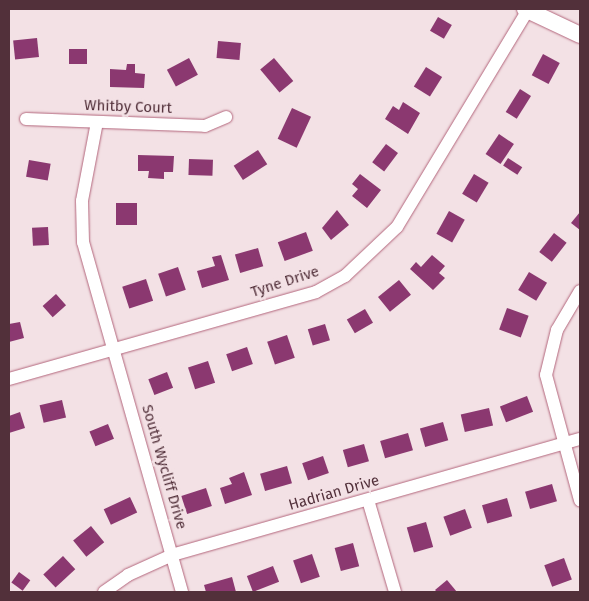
<!DOCTYPE html>
<html>
<head>
<meta charset="utf-8">
<style>
  body { margin:0 }
  #map { position:relative; width:589px; height:601px; overflow:hidden; background:#f3e1e5; font-family:"Fira Sans",sans-serif }
  div>[style] { position:absolute }
  .building>* { inset:0; background:#8b3870; transform-origin:0 0 }
  .roads { filter:drop-shadow(0 0 1px #b3667c) drop-shadow(0 0 1px #b3667c) }
  .minor>* { height:12px; margin:-6px; padding:0 6px; transform-origin:6px; border-radius:6px; background:#fff }
  .tertiary>* { height:16px; margin:-8px; padding:0 8px; transform-origin:8px; border-radius:8px; background:#fff }
  span { translate:-50% -50%; white-space:nowrap; text-align:center; line-height:1.15; -webkit-text-stroke:5px #f3e1e5; paint-order:stroke }
  .street-label { font-size:15px; color:#52303a }
  .frame { position:absolute; inset:0; border:10px solid #52303a; pointer-events:none }
</style>
</head>
<body>
<div id="map">
  <div class="building">
    <i style="left:438px;top:17px;width:16px;height:16px;rotate:30deg"></i>
    <i style="left:37px;top:38px;width:19px;height:24px;rotate:84deg"></i>
    <i style="left:218px;top:41px;width:23px;height:17px;rotate:5deg"></i>
    <i style="left:69px;top:49px;width:18px;height:15px"></i>
    <i style="left:543px;top:54px;width:19px;height:24px;rotate:28deg"></i>
    <i style="left:189px;top:58px;width:19px;height:25px;rotate:62deg"></i>
    <i style="left:274px;top:58px;width:30px;height:18px;rotate:50deg"></i>
    <i style="clip-path:polygon(127px 64px,135px 64px,135px 73px,145px 74px,144px 88px,110px 87px,110px 69px,126px 70px)"></i>
    <i style="left:426px;top:67px;width:19px;height:23px;rotate:32deg"></i>
    <i style="left:520px;top:89px;width:13px;height:27px;rotate:32deg"></i>
    <i style="clip-path:polygon(403px 102px,420px 113px,408px 134px,385px 119px,393px 106px,399px 110px)"></i>
    <i style="left:292px;top:108px;width:21px;height:34px;rotate:25deg"></i>
    <i style="left:499px;top:134px;width:18px;height:24px;rotate:34deg"></i>
    <i style="left:386px;top:144px;width:15px;height:23px;rotate:37deg"></i>
    <i style="left:258px;top:150px;width:17px;height:29px;rotate:57deg"></i>
    <i style="clip-path:polygon(138px 155px,174px 156px,173px 172px,164px 172px,164px 179px,148px 178px,149px 171px,138px 171px)"></i>
    <i style="left:508px;top:158px;width:17px;height:9px;rotate:33deg"></i>
    <i style="left:189px;top:159px;width:24px;height:16px;rotate:2deg"></i>
    <i style="left:29px;top:160px;width:22px;height:17px;rotate:10deg"></i>
    <i style="clip-path:polygon(360px 174px,381px 190px,367px 208px,352px 196px,358px 189px,352px 184px)"></i>
    <i style="left:474px;top:174px;width:17px;height:23px;rotate:31deg"></i>
    <i style="left:116px;top:203px;width:21px;height:22px"></i>
    <i style="clip-path:polygon(337px 210px,349px 225px,331px 240px,322px 228px)"></i>
    <i style="left:449px;top:211px;width:18px;height:26px;rotate:29deg"></i>
    <i style="clip-path:polygon(580px 212px,580px 230px,571px 223px)"></i>
    <i style="left:48px;top:227px;width:18px;height:16px;rotate:87deg"></i>
    <i style="left:306px;top:232px;width:20px;height:30px;rotate:70deg"></i>
    <i style="left:554px;top:233px;width:16px;height:24px;rotate:38deg"></i>
    <i style="left:258px;top:248px;width:19px;height:24px;rotate:74deg"></i>
    <i style="clip-path:polygon(221px 255px,229px 280px,202px 288px,197px 271px,215px 266px,212px 257px)"></i>
    <i style="clip-path:polygon(432px 255px,445px 266px,439px 273px,445px 278px,433px 290px,410px 269px,416px 262px,421px 267px)"></i>
    <i style="left:178px;top:267px;width:24px;height:21px;rotate:71deg"></i>
    <i style="left:529px;top:272px;width:21px;height:21px;rotate:31deg"></i>
    <i style="left:146px;top:279px;width:23px;height:25px;rotate:72deg"></i>
    <i style="left:399px;top:280px;width:19px;height:27px;rotate:51deg"></i>
    <i style="left:56px;top:294px;width:15px;height:18px;rotate:48deg"></i>
    <i style="left:507px;top:308px;width:23px;height:23px;rotate:20deg"></i>
    <i style="left:365px;top:309px;width:16px;height:21px;rotate:60deg"></i>
    <i style="clip-path:polygon(20px 322px,24px 338px,9px 342px,9px 324px)"></i>
    <i style="left:325px;top:324px;width:17px;height:18px;rotate:73deg"></i>
    <i style="left:287px;top:335px;width:24px;height:21px;rotate:71deg"></i>
    <i style="left:247px;top:347px;width:18px;height:22px;rotate:71deg"></i>
    <i style="left:208px;top:361px;width:23px;height:21px;rotate:72deg"></i>
    <i style="left:167px;top:372px;width:17px;height:20px;rotate:69deg"></i>
    <i style="left:527px;top:396px;width:17px;height:29px;rotate:69deg"></i>
    <i style="left:62px;top:400px;width:18px;height:23px;rotate:77deg"></i>
    <i style="left:489px;top:408px;width:18px;height:29px;rotate:77deg"></i>
    <i style="clip-path:polygon(20px 412px,25px 428px,9px 433px,9px 416px)"></i>
    <i style="left:443px;top:422px;width:19px;height:24px;rotate:74deg"></i>
    <i style="left:108px;top:424px;width:16px;height:20px;rotate:68deg"></i>
    <i style="left:408px;top:433px;width:18px;height:29px;rotate:74deg"></i>
    <i style="left:364px;top:444px;width:18px;height:22px;rotate:74deg"></i>
    <i style="left:323px;top:456px;width:18px;height:22px;rotate:71deg"></i>
    <i style="left:287px;top:466px;width:18px;height:28px;rotate:74deg"></i>
    <i style="clip-path:polygon(244px 472px,252px 495px,225px 504px,220px 488px,232px 484px,229px 478px)"></i>
    <i style="left:552px;top:484px;width:18px;height:28px;rotate:74deg"></i>
    <i style="left:206px;top:488px;width:19px;height:26px;rotate:72deg"></i>
    <i style="left:130px;top:497px;width:17px;height:29px;rotate:65deg"></i>
    <i style="left:507px;top:498px;width:19px;height:26px;rotate:74deg"></i>
    <i style="left:465px;top:509px;width:20px;height:23px;rotate:70deg"></i>
    <i style="left:426px;top:522px;width:26px;height:20px;rotate:74deg"></i>
    <i style="left:91px;top:526px;width:21px;height:23px;rotate:51deg"></i>
    <i style="left:353px;top:543px;width:24px;height:19px;rotate:75deg"></i>
    <i style="left:312px;top:554px;width:24px;height:20px;rotate:71deg"></i>
    <i style="left:63px;top:556px;width:18px;height:27px;rotate:47deg"></i>
    <i style="left:564px;top:558px;width:23px;height:21px;rotate:70deg"></i>
    <i style="left:273px;top:566px;width:17px;height:28px;rotate:69deg"></i>
    <i style="left:19px;top:572px;width:14px;height:13px;rotate:36deg"></i>
    <i style="clip-path:polygon(232px 577px,236px 592px,206px 592px,204px 585px)"></i>
    <i style="clip-path:polygon(447px 580px,457px 592px,437px 592px,435px 590px)"></i>
  </div>
  <div class="roads">
    <div class="minor">
      <i style="left:26px;top:119px;width:179px;rotate:2.2deg"></i>
      <i style="left:205px;top:126px;width:23px;rotate:-23deg"></i>
      <i style="left:97px;top:122px;width:80px;rotate:100.8deg"></i>
      <i style="left:82px;top:201px;width:41px;rotate:88.6deg"></i>
      <i style="left:83px;top:242px;width:364px;rotate:74.2deg"></i>
      <i style="left:580px;top:291px;width:45px;rotate:120.5deg"></i>
      <i style="left:557px;top:330px;width:46px;rotate:103.7deg"></i>
      <i style="left:546px;top:375px;width:130px;rotate:74.8deg"></i>
      <i style="left:9px;top:379px;width:319px;rotate:-15.8deg"></i>
      <i style="left:316px;top:292px;width:33px;rotate:-29deg"></i>
      <i style="left:345px;top:276px;width:71px;rotate:-43.3deg"></i>
      <i style="left:397px;top:227px;width:253px;rotate:-58.9deg"></i>
      <i style="left:368px;top:500px;width:96px;rotate:73.6deg"></i>
      <i style="left:104px;top:592px;width:29px;rotate:-35deg"></i>
      <i style="left:128px;top:575px;width:48px;rotate:-24.4deg"></i>
      <i style="left:172px;top:555px;width:424px;rotate:-15.9deg"></i>
    </div>
    <div class="tertiary">
      <i style="left:525px;top:9px;width:61px;rotate:25.3deg"></i>
    </div>
  </div>
  <div class="street-label">
    <span style="left:128px;top:107px;rotate:2deg">Whitby Court</span>
    <span style="left:285px;top:282px;rotate:-18deg">Tyne Drive</span>
    <span style="left:164px;top:467px;rotate:74deg">South Wycliff Drive</span>
    <span style="left:334px;top:493px;rotate:-16deg">Hadrian Drive</span>
  </div>
  <div class="frame"></div>
</div>
</body>
</html>
